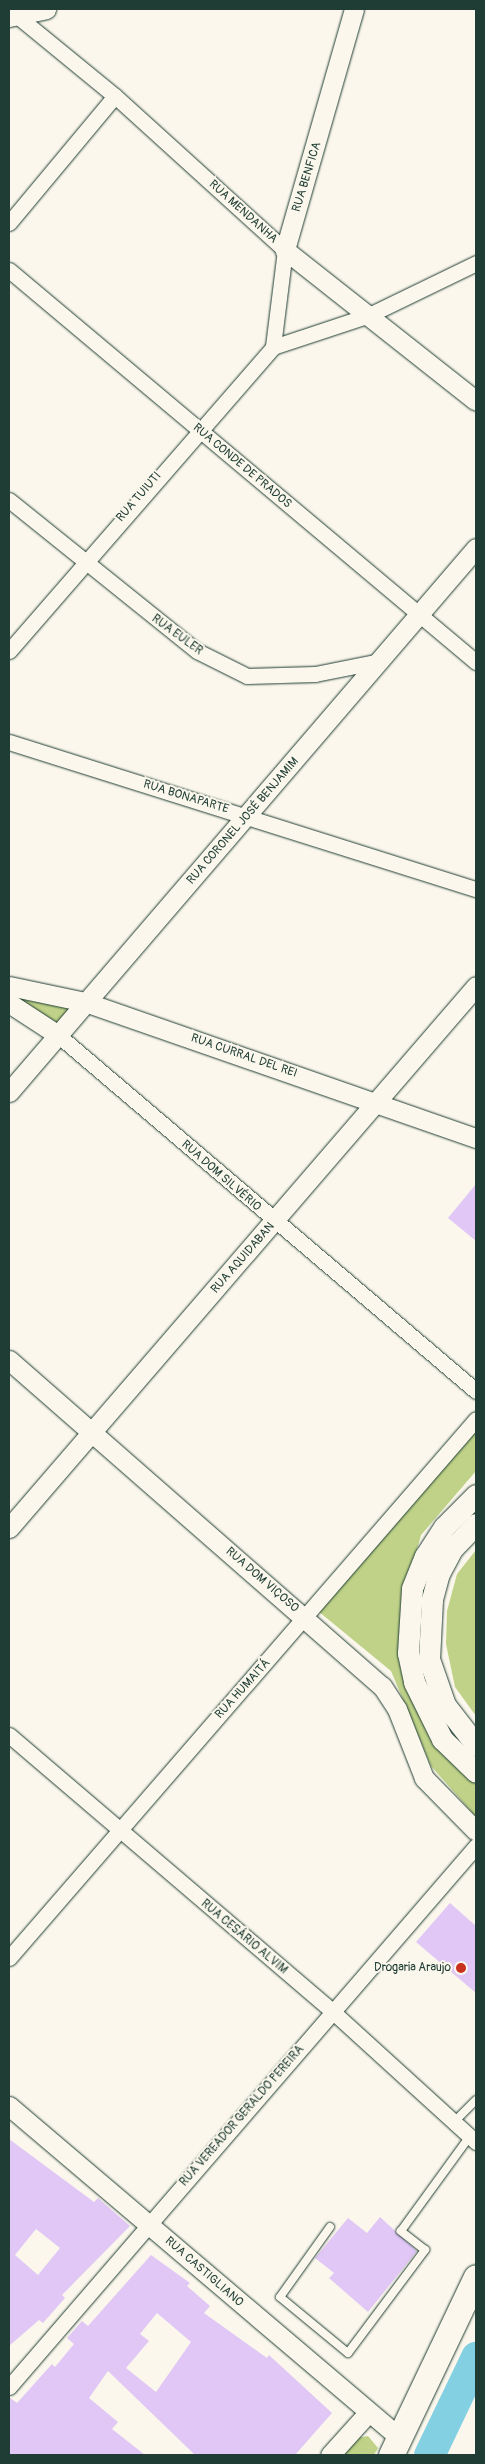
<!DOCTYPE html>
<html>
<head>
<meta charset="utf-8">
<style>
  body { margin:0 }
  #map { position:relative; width:485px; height:2464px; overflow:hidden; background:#fbf7ec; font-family:Pangolin,sans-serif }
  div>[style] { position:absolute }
  .green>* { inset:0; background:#bfd288 }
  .river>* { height:31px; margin:-15.5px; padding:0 15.5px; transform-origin:15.5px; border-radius:15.5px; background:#83d0e2 }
  .building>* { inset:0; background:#e0c7f6 }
  .roads { filter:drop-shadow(0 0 1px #1f3d34) drop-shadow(0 0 1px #1f3d34) }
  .service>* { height:8px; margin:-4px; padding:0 4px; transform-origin:4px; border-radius:4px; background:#fbf7ec }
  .minor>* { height:15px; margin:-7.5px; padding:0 7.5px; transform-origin:7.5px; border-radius:7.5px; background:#fbf7ec }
  .tertiary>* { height:19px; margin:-9.5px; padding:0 9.5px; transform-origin:9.5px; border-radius:9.5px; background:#fbf7ec }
  .secondary>* { height:21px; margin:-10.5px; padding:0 10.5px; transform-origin:10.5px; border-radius:10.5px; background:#fbf7ec }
  .trunk>* { height:25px; margin:-12.5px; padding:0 12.5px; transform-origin:12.5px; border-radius:12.5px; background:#fbf7ec }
  .dots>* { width:14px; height:14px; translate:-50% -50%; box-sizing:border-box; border:2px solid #fbf7ec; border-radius:50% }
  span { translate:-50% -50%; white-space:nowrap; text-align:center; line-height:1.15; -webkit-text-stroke:4px #fbf7ec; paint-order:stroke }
  .street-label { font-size:12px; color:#1f3d34 }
  .poi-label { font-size:12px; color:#1f3d34 }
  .right { translate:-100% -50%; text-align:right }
  .frame { position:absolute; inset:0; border:10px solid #1f3d34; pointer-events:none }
</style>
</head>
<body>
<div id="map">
  <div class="green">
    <i style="clip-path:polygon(9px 994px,71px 1006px,56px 1024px)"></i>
    <i style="clip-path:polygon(476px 1427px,476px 1471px,421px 1535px,405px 1592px,433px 1724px,476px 1773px,476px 1817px,431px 1766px,391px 1671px,318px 1611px)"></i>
    <i style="clip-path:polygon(476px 1550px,476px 1716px,455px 1687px,446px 1644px,447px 1611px,457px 1574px)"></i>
    <i style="clip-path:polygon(368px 2436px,378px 2448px,374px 2455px,342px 2455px,357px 2438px)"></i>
  </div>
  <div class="river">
    <i style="left:429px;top:2455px;width:109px;rotate:-64.4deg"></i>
  </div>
  <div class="building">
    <i style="clip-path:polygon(476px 1184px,476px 1241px,448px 1218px)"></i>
    <i style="clip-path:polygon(450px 1903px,476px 1926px,476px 1993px,416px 1942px)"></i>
    <i style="clip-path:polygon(evenodd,9px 2139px,94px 2202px,98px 2198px,130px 2226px,62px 2295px,65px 2298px,43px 2323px,39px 2320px,9px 2346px,9px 2139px,36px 2229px,60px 2248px,38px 2275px,15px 2255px,36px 2229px)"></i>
    <i style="clip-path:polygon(380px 2217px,417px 2251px,368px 2312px,329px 2278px,334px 2273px,315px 2258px,348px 2218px,367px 2233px)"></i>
    <i style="clip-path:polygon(evenodd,151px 2255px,190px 2283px,187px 2286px,210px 2306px,204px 2313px,267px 2358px,269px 2355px,332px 2413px,295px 2455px,195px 2455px,108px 2371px,89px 2398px,118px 2422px,112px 2429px,145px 2455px,9px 2455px,9px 2397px,17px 2403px,52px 2364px,55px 2367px,74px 2344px,67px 2338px,82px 2321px,88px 2326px,151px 2255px,157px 2313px,191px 2342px,156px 2392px,126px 2368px,149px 2341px,140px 2334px,157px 2313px)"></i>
  </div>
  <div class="roads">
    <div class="service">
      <i style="left:454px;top:2122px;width:31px;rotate:-45deg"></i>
      <i style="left:330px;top:2227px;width:86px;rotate:125.5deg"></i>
      <i style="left:280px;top:2297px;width:88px;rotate:39.5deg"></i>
      <i style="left:348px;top:2353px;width:129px;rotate:-53.2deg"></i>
      <i style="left:425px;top:2250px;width:31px;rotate:-142deg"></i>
      <i style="left:401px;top:2231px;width:117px;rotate:-54deg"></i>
    </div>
    <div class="minor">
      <i style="left:16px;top:15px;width:128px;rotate:39.3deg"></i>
      <i style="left:115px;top:96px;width:229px;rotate:42.2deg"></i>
      <i style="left:285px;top:250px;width:98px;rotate:97.1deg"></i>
      <i style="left:9px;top:223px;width:165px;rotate:-50.2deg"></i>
      <i style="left:9px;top:270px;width:610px;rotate:40.01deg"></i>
      <i style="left:9px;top:500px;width:241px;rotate:38.8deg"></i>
      <i style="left:197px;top:651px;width:56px;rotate:26.6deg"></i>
      <i style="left:247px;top:676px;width:68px;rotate:-1.7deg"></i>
      <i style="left:315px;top:674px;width:66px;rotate:-11.3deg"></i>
      <i style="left:9px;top:651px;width:403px;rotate:-49deg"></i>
      <i style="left:273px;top:347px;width:99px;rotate:-18.3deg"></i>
      <i style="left:367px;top:316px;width:121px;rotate:-25.9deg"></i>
      <i style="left:9px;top:742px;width:490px;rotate:17.5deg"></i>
      <i style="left:58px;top:1035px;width:549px;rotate:40.42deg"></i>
      <i style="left:9px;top:1735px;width:425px;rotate:40.5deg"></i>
      <i style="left:332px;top:2011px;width:195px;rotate:42.3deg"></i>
      <i style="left:9px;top:1958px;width:713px;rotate:-49.09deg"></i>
      <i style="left:9px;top:2387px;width:715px;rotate:-49.2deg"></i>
    </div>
    <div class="tertiary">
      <i style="left:354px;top:9px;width:251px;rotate:106deg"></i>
      <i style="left:285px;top:250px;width:243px;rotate:38.3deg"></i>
      <i style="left:9px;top:17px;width:38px;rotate:-12deg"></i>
      <i style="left:9px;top:986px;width:78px;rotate:11.9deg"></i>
      <i style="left:85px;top:1002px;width:414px;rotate:19.2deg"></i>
      <i style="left:9px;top:1003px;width:59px;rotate:33.1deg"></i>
      <i style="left:9px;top:1092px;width:717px;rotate:-49.36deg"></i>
      <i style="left:9px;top:1360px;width:495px;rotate:41.2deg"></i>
      <i style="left:382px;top:1686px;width:27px;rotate:57deg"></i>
      <i style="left:397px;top:1709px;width:74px;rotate:68.6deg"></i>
      <i style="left:424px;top:1778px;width:74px;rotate:45.5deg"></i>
      <i style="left:9px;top:1528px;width:715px;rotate:-49.25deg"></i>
      <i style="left:9px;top:2106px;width:513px;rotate:40.33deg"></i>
      <i style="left:330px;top:2455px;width:57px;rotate:-47.9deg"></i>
    </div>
    <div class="secondary">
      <i style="left:476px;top:1495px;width:45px;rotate:135deg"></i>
      <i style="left:444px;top:1527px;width:35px;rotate:123deg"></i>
      <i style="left:425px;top:1556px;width:35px;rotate:112deg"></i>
      <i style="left:412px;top:1589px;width:64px;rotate:93.6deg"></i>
      <i style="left:408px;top:1653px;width:30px;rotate:78deg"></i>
      <i style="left:414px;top:1682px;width:64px;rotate:63.8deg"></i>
      <i style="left:442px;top:1739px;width:47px;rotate:44.1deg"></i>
      <i style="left:476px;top:1524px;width:35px;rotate:134deg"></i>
      <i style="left:452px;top:1549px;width:27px;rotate:118deg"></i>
      <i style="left:439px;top:1573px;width:28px;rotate:105deg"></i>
      <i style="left:432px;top:1600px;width:59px;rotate:92.9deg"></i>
      <i style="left:429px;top:1659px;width:49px;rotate:70.8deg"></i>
      <i style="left:445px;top:1705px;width:51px;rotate:52.2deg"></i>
    </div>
    <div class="trunk">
      <i style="left:391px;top:2455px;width:197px;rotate:-64.5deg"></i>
    </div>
  </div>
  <div class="dots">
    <i style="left:461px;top:1968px;background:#c8321e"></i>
  </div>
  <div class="street-label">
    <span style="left:307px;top:177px;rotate:-73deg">RUA BENFICA</span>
    <span style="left:243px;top:212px;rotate:42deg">RUA MENDANHA</span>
    <span style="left:242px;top:466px;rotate:40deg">RUA CONDE DE PRADOS</span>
    <span style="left:139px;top:497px;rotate:-49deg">RUA TUIUTI</span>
    <span style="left:177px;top:635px;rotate:36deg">RUA EULER</span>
    <span style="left:186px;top:797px;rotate:17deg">RUA BONAPARTE</span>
    <span style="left:243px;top:821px;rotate:-49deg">RUA CORONEL JOSÉ BENJAMIM</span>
    <span style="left:244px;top:1056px;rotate:19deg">RUA CURRAL DEL REI</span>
    <span style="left:221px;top:1176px;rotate:41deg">RUA DOM SILVÉRIO</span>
    <span style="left:243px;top:1258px;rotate:-49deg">RUA AQUIDABAN</span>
    <span style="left:262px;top:1580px;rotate:41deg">RUA DOM VIÇOSO</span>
    <span style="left:243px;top:1689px;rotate:-48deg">RUA HUMAITÁ</span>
    <span style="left:244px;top:1937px;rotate:40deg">RUA CESÁRIO ALVIM</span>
    <span style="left:242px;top:2116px;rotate:-49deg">RUA VEREADOR GERALDO PEREIRA</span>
    <span style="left:204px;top:2272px;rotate:41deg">RUA CASTIGLIANO</span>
  </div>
  <div class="poi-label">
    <span class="right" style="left:451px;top:1968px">Drogaria Araujo</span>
  </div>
  <div class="frame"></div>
</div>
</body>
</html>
